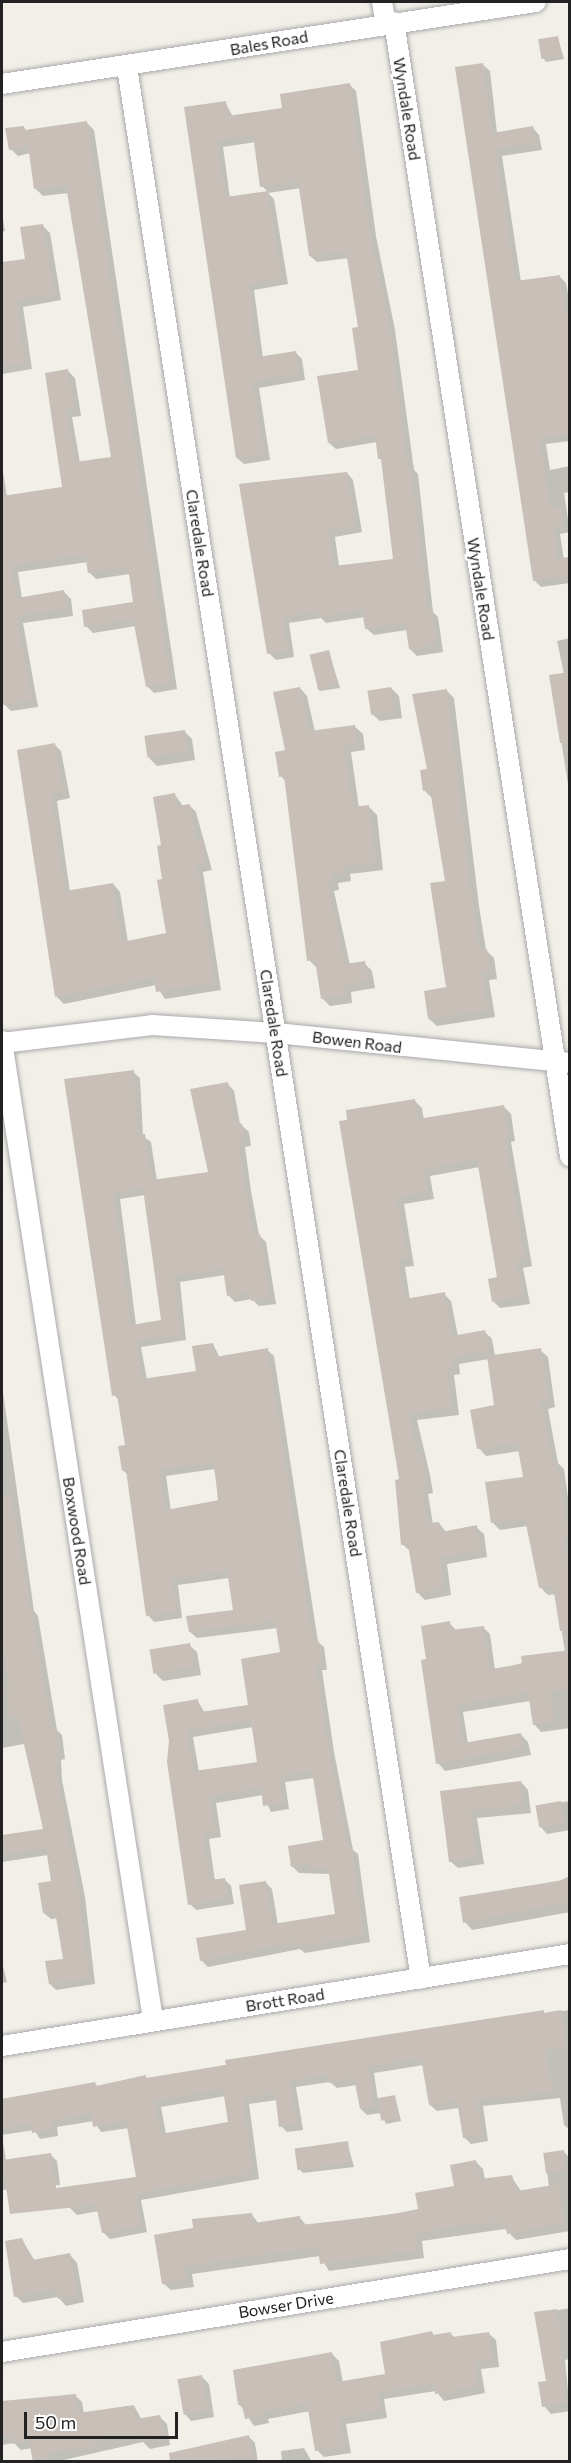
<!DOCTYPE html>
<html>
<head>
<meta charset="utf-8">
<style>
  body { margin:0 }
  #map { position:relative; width:571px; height:2463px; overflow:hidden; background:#f2efe9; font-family:Commissioner,sans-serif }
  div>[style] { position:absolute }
  .shadow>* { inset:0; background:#0003 }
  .building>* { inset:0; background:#c7bfb8; transform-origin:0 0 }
  .roads { filter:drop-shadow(0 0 2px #a9a9a9) drop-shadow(0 0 2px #a9a9a9) }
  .minor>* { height:20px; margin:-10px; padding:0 10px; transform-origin:10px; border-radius:10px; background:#fff }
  span { translate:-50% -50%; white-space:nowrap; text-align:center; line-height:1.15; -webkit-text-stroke:4.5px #fff; paint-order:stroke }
  .street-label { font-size:16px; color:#222 }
  .frame { position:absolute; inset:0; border:3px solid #222; pointer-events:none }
  .scale { position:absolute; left:24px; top:2412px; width:154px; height:27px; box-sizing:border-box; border:3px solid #222; border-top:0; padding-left:8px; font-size:18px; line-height:21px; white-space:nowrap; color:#222; -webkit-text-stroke:4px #fff; paint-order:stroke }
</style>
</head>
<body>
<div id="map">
  <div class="shadow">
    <i style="clip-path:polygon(558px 38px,564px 59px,546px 62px,543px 58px)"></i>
    <i style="clip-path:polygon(483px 65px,490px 71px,497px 133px,533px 128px,539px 135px,542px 150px,502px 156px,521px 282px,559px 276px,566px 283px,570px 304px,570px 441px,546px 444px,550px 470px,570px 466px,570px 492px,564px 493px,570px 532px,560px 534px,564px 560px,570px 561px,570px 583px,541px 587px,535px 581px)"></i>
    <i style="clip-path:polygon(evenodd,349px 84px,356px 91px,376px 236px,395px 330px,414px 470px,418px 474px,433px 612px,438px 617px,443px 652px,417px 656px,410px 649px,407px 630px,374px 635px,367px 629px,365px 617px,326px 623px,321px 618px,289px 623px,294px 657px,276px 660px,269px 653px,241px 485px,347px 473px,353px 480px,362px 532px,335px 537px,339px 566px,395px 560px,383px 463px,377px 442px,336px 449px,329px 443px,360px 371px,360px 328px,349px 258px,317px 262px,310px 256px,301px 188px,268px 193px,274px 199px,288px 284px,254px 290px,263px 358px,295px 352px,302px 359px,305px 380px,259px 388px,270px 460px,244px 464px,237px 458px,185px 108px,225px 102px,233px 117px,284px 110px,349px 84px,256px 142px,262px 186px,268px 192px,230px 198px,223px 147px,256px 142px)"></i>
    <i style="clip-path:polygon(87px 123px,94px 130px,177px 689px,154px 693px,147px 686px,136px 626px,93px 633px,86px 626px,135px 604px,130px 574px,96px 579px,89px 572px,88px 562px,18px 572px,22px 599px,64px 592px,71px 599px,73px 616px,23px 623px,38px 707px,11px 711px,4px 704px,2px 686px,2px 465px,7px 497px,64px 489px,46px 374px,68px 371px,75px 378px,81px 416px,72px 417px,80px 463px,113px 458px,69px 193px,43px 196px,36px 189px,31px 153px,18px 156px,11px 149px,23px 127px,28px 132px)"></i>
    <i style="clip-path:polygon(2px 213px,5px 231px,2px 232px)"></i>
    <i style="clip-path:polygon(43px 226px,50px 233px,61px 300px,23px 307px,32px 369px,2px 374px,2px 263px,26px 260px)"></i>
    <i style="clip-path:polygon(570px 638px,570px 797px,551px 676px,564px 674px,557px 641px)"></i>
    <i style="clip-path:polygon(329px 652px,340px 688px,320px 691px,317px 688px)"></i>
    <i style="clip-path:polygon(300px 688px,307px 696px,315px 732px,355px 727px,363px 734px,365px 750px,351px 752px,359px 808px,369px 807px,377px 815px,383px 870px,350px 874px,351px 881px,338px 883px,339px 890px,334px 891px,350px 965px,364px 963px,372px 971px,375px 988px,351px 992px,352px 1003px,330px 1006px,322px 998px,317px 968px,309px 960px,286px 782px,281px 776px)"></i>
    <i style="clip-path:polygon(391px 688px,399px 696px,402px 718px,380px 721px,372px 714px)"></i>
    <i style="clip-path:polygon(446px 690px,454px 698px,479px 906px,486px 950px,494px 958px,497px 979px,489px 980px,495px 1017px,437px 1026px,429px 1019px,448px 989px,447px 882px,433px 799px,425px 791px)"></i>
    <i style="clip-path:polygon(184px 731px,192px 739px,195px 760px,157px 766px,149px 758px)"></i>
    <i style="clip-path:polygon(54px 744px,61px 751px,70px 798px,57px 801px,70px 892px,113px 884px,120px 892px,128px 942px,168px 934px,163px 846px,175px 795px,183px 806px,189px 805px,196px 812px,212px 870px,203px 872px,221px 990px,165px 999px,156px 985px,64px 1004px,57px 997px,19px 751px)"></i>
    <i style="clip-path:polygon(evenodd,133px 1072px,140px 1078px,143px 1136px,151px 1142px,157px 1181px,210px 1173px,228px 1084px,234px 1091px,240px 1124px,249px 1132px,251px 1146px,245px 1147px,251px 1191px,259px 1235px,266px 1242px,276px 1304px,259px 1306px,252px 1299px,235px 1302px,228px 1295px,225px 1275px,180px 1282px,186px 1340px,141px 1347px,147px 1380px,198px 1372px,213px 1344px,220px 1358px,267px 1350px,274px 1356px,318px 1642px,324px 1647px,327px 1670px,322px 1670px,334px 1752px,353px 1850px,358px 1854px,370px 1942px,305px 1953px,300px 1949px,208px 1967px,201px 1960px,248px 1931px,265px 1882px,272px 1889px,278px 1925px,337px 1915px,330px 1874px,299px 1873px,292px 1866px,325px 1841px,314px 1778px,285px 1782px,289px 1809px,271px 1812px,263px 1795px,216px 1803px,221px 1837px,209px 1839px,215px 1881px,224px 1879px,231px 1886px,234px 1904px,196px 1910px,190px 1904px,168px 1762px,197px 1700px,205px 1713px,249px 1706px,281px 1654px,277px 1628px,197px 1638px,190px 1632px,235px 1611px,229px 1578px,178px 1585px,182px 1618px,154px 1622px,148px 1615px,128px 1475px,123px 1470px,127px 1446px,120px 1401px,114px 1395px,66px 1080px,133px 1072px,145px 1195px,163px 1322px,136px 1325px,120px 1199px,145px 1195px,133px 1072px,215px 1469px,218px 1502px,171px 1511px,166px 1476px,215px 1469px,133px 1072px,253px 1727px,258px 1763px,199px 1772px,193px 1737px,253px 1727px)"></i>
    <i style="clip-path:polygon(415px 1101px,422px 1108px,424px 1120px,504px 1107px,511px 1114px,515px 1141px,511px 1142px,532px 1266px,523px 1268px,530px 1304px,500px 1308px,493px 1301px,499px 1279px,480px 1167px,430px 1176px,434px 1199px,404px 1204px,414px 1266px,405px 1267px,410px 1300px,444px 1294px,451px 1301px,458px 1336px,485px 1332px,492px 1339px,495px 1356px,540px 1350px,548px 1357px,555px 1407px,548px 1409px,558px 1463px,564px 1469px,570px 1512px,570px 1728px,541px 1732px,534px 1724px,530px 1701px,463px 1712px,468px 1744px,521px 1735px,528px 1742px,531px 1755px,445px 1771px,438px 1763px,428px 1661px,449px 1623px,457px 1631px,483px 1627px,490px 1634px,495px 1670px,565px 1652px,556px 1594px,548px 1595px,540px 1587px,528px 1526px,500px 1530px,492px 1522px,524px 1478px,520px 1451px,486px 1456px,479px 1448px,496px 1407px,489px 1359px,459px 1364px,460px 1374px,454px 1375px,459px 1415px,417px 1420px,430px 1475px,433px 1493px,428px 1494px,433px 1524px,439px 1523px,446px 1532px,476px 1527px,484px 1534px,487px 1557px,447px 1564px,451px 1595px,425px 1600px,417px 1592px,410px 1551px,402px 1544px,401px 1480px,341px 1122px)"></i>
    <i style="clip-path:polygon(2px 1385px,34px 1611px,38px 1616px,57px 1730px,62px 1735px,65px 1759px,61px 1760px,62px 1780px,85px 1897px,95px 1984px,56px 1990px,50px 1984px,65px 1960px,58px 1918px,51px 1919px,44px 1913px,53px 1882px,48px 1855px,2px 1862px,2px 1836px,45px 1830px,24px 1744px,2px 1748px)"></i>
    <i style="clip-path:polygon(189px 1645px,197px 1652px,201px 1675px,163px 1681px,156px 1674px)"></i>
    <i style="clip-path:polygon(521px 1782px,528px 1790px,531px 1813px,477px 1818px,484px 1864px,458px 1868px,450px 1861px,442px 1792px)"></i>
    <i style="clip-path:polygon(570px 1801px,570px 1830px,547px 1834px,540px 1826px,537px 1806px)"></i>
    <i style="clip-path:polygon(570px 1876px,570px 1912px,472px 1930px,465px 1922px)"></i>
    <i style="clip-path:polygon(2px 1962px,7px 1982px,2px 1983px)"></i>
    <i style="clip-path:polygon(evenodd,570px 2010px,570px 2130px,564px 2125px,560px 2098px,483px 2106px,488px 2141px,471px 2144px,464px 2137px,459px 2108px,437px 2111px,430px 2105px,424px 2065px,374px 2073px,378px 2100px,395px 2097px,401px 2121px,386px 2124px,381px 2113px,367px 2115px,361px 2109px,357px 2085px,337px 2088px,330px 2082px,296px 2087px,303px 2130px,287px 2132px,281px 2126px,277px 2100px,249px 2104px,259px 2179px,141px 2200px,147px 2232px,110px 2239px,103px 2232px,99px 2211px,77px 2215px,70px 2208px,67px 2188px,137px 2179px,129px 2128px,101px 2132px,94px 2121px,57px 2127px,58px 2136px,40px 2139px,34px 2130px,2px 2135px,6px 2161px,50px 2154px,57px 2161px,60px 2185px,2px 2190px,2px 2099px,95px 2083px,98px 2087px,145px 2077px,148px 2079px,425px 2029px,570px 2010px,226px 2096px,230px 2123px,166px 2134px,161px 2107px,226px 2096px)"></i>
    <i style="clip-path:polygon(347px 2142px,354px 2167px,303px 2173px,299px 2169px)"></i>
    <i style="clip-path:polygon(564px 2152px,570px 2158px,570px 2231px,516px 2240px,505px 2229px,422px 2241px,424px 2258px,329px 2271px,320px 2256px,192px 2274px,194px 2287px,171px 2290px,163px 2283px,195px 2230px,252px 2215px,259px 2224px,299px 2217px,307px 2226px,420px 2210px,456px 2188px,476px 2162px,483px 2169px,485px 2180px,511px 2176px,521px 2191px,549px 2187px,545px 2155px)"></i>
    <i style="clip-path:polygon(22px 2240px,35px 2261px,70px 2255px,77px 2263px,84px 2302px,66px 2306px,58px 2297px,23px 2303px,16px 2296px)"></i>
    <i style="clip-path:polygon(570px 2308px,570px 2359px,565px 2360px,570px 2411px,551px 2414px,544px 2406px,548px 2382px,536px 2314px)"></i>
    <i style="clip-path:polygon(432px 2333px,435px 2336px,451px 2334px,455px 2338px,488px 2333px,496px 2340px,499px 2367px,481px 2369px,485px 2393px,444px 2401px,436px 2391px,384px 2399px,387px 2418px,346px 2424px,351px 2453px,324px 2457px,317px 2450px,310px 2411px,268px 2419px,269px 2423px,254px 2426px,240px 2405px,332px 2354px,339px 2361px,343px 2383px,387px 2376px)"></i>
    <i style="clip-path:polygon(201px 2376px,209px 2384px,214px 2417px,191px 2421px,184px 2413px)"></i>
    <i style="clip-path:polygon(75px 2395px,82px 2402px,84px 2414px,134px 2406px,142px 2420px,160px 2417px,167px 2424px,170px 2445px,150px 2449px,143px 2442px,55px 2462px,35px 2462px,32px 2448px,21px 2450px,14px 2443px,2px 2445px,2px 2402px)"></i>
    <i style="clip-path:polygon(249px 2437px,255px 2443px,258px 2462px,197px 2462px,195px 2450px)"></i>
    <i style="clip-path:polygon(304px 2448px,312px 2462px,282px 2462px,281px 2451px)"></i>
  </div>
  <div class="building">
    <i style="left:558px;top:36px;width:20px;height:20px;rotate:81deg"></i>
    <i style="clip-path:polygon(483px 63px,492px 133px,533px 126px,536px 143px,496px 149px,516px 281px,560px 275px,566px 314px,570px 313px,570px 434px,540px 438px,551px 507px,561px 506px,564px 526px,554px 527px,558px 559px,568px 557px,570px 576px,533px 581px,455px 67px)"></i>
    <i style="clip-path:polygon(350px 83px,369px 228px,389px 322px,408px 466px,411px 466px,428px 610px,432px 609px,437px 645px,409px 649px,405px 623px,365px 629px,362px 610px,318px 617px,317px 611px,283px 617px,288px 651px,267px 654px,239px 484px,347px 472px,356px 526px,329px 530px,334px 566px,393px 559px,381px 459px,378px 459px,375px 436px,328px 443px,317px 376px,358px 370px,352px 328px,358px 327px,346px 251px,309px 256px,298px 181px,260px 187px,253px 135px,217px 141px,225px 197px,268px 191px,282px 278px,249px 284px,255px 315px,251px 315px,258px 357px,296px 351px,299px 374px,253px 381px,264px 454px,236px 458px,184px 107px,226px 101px,228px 116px,282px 108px,280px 94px)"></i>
    <i style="clip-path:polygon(87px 121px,171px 683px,146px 687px,133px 619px,84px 627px,82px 610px,133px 602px,128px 567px,88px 573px,85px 555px,12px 565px,17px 598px,64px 590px,67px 609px,17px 616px,32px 700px,3px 705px,2px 496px,62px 487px,45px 373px,68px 369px,75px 409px,66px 410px,75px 462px,111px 457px,66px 186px,34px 189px,28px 146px,9px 150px,5px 128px,24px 126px,25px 130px)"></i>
    <i style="clip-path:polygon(43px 224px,55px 294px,17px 300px,25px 363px,2px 366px,2px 262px,25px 259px,20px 227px)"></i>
    <i style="left:329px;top:650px;width:36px;height:20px;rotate:76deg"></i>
    <i style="clip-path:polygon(570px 672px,570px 742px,560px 743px,549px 675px)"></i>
    <i style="clip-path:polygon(300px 687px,309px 731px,355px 725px,358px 743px,344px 745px,353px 807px,369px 805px,376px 862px,343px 867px,344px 873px,331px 875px,332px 882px,328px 883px,345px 964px,365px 961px,368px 981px,344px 985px,345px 996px,321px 999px,315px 960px,307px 961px,284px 776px,279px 777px,275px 752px,285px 750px,273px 692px)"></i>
    <i style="left:391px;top:687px;width:24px;height:24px;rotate:81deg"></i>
    <i style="clip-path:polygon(447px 689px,472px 898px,480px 950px,487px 949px,490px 971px,483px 973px,488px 1010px,428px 1019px,424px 991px,446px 987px,430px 883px,445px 881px,430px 790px,423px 791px,420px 770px,427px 769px,412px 694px)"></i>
    <i style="left:185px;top:730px;width:22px;height:41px;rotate:82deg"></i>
    <i style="clip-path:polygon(55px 743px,64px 792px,51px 794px,65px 891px,113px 883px,122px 942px,166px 933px,157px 880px,162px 879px,157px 846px,161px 845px,153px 797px,175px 793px,177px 806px,190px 804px,196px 840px,202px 839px,206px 863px,197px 865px,215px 983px,156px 992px,154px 978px,55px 997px,17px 750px)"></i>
    <i style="clip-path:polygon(evenodd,134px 1070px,137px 1135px,145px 1134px,152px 1180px,208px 1172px,190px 1089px,228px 1082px,234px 1121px,242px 1124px,245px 1140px,239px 1141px,245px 1183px,254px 1235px,260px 1234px,270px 1298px,251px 1301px,250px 1293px,227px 1296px,223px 1269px,174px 1276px,181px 1334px,136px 1341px,142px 1379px,196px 1371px,192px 1346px,213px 1343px,215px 1357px,268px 1348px,313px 1640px,318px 1639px,322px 1663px,316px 1664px,328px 1744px,348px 1847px,352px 1846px,364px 1936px,297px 1947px,296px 1942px,200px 1961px,196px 1938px,246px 1930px,239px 1885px,266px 1881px,273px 1924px,335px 1914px,328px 1868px,310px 1871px,309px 1864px,291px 1867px,288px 1846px,323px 1840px,312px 1771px,279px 1776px,284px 1803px,263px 1806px,261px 1788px,210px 1796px,216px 1831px,203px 1833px,210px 1880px,225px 1878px,228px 1898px,188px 1905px,167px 1762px,169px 1741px,163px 1705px,198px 1699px,200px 1712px,248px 1705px,241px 1659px,280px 1652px,275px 1621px,189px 1632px,186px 1616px,233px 1610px,227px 1571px,172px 1579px,177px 1612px,146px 1616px,126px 1470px,122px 1471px,118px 1446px,125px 1445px,117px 1395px,112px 1396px,64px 1079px,134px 1070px,143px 1189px,161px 1320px,131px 1325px,114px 1193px,143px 1189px,134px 1070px,213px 1462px,219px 1500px,166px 1510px,160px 1470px,213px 1462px,134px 1070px,251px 1721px,257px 1762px,194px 1771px,187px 1730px,251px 1721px)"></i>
    <i style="clip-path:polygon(415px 1099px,418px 1119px,504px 1105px,509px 1135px,505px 1135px,525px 1259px,517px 1261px,523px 1297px,492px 1302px,488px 1279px,497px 1277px,477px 1160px,424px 1169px,428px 1192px,397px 1197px,408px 1259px,399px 1260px,405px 1299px,445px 1292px,452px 1336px,485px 1330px,489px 1351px,453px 1357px,454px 1367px,447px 1368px,452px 1408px,410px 1413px,416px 1452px,421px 1451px,424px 1467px,426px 1486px,422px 1487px,428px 1523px,439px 1522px,441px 1532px,477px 1525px,481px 1550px,440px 1558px,445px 1589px,416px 1593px,408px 1544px,401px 1545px,395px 1480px,399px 1479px,339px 1121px,347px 1120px,346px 1110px)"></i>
    <i style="clip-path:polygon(541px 1348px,549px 1401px,541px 1402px,553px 1461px,557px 1460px,569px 1535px,566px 1535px,570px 1630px,560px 1631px,553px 1586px,539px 1588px,525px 1519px,491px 1523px,485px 1482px,523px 1477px,517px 1443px,477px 1449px,470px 1410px,494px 1405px,487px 1356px)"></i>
    <i style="clip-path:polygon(11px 1496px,52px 1728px,56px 1727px,60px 1753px,55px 1754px,57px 1772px,79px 1890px,90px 1978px,49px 1984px,45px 1961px,63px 1959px,55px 1911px,43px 1913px,38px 1883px,51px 1881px,46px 1848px,2px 1855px,2px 1835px,43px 1829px,18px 1716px,11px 1718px,6px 1693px,10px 1692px,2px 1636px,2px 1497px)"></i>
    <i style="clip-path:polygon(450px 1621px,451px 1630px,484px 1626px,490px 1669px,522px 1664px,521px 1656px,570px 1650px,570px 1689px,550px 1692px,555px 1722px,533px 1725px,528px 1693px,457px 1705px,463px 1743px,521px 1733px,524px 1748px,436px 1764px,421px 1660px,426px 1659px,421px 1626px)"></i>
    <i style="left:190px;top:1643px;width:25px;height:41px;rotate:81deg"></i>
    <i style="clip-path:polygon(521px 1781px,524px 1805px,470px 1811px,477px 1857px,449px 1862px,440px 1791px)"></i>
    <i style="left:561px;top:1801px;width:22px;height:26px;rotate:80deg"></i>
    <i style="clip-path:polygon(570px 1879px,570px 1902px,463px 1923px,459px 1897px)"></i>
    <i style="clip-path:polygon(evenodd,544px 2010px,544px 2013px,561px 2010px,567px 2047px,546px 2050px,553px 2092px,477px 2100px,483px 2135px,463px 2138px,457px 2101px,429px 2105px,421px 2058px,369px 2067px,375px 2107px,360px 2109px,354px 2078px,329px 2083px,328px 2075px,290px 2081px,297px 2124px,279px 2127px,275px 2093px,243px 2098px,253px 2173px,136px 2194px,142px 2226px,102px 2233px,96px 2205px,10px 2214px,5px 2180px,2px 2181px,2px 2160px,51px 2153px,56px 2188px,136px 2177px,126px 2121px,93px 2127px,91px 2114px,51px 2121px,53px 2129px,32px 2133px,31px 2124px,2px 2128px,2px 2099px,95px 2082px,96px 2086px,146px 2075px,146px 2078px,226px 2065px,225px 2060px,544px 2010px,223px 2089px,228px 2122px,161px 2134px,155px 2101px,223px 2089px)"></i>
    <i style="left:395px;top:2095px;width:23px;height:18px;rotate:80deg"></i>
    <i style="left:348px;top:2141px;width:22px;height:54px;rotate:82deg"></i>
    <i style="left:564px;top:2150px;width:21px;height:21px;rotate:82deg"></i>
    <i style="clip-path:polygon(476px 2160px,480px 2179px,512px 2175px,517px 2191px,559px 2184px,565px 2223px,507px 2234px,506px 2226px,500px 2227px,499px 2222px,460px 2226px,415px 2234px,417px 2251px,320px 2264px,318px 2248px,233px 2259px,185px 2267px,187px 2280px,162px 2284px,154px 2235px,193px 2228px,192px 2219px,252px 2213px,254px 2223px,300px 2216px,301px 2225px,389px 2215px,418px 2209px,415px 2193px,454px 2186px,450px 2165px)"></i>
    <i style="clip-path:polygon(22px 2238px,32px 2260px,70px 2253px,78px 2295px,58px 2299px,56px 2289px,14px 2297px,5px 2241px)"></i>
    <i style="clip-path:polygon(557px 2309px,567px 2403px,542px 2407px,538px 2382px,546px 2381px,534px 2312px)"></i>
    <i style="clip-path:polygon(432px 2331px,433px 2335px,451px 2332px,452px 2337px,489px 2332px,493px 2360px,474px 2363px,479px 2386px,435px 2394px,434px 2384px,378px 2393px,381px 2411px,340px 2418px,344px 2446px,315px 2451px,307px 2404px,262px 2412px,263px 2416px,245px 2419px,242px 2405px,238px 2405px,233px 2370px,332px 2352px,337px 2382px,385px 2374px,380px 2342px)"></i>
    <i style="left:202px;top:2375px;width:36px;height:25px;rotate:80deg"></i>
    <i style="clip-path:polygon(76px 2394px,78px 2413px,134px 2405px,136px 2419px,160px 2415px,164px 2438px,141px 2442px,140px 2435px,94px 2441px,94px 2446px,48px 2453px,50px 2462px,33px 2462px,29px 2441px,13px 2444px,11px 2436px,2px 2437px,2px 2401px)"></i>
    <i style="clip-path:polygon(249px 2435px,253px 2458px,170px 2462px,169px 2453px)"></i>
  </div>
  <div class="roads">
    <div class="minor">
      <i style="left:382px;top:2px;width:22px;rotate:80deg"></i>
      <i style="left:394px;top:22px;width:1148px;rotate:81.18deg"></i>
      <i style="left:127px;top:67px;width:1934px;rotate:81.26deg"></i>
      <i style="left:2px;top:84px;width:540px;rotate:-8.73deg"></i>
      <i style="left:2px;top:1041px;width:991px;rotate:81.23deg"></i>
      <i style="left:2px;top:1043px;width:151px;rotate:-6.8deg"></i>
      <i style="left:152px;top:1025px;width:124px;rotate:3.7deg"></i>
      <i style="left:276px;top:1033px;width:296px;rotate:5.8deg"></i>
      <i style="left:2px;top:2046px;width:575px;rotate:-9.2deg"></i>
      <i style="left:2px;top:2352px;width:576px;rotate:-9.3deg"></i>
    </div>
  </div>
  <div class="street-label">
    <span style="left:269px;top:43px;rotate:-10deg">Bales Road</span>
    <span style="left:407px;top:109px;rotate:81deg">Wyndale Road</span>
    <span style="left:200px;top:543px;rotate:81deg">Claredale Road</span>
    <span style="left:481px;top:589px;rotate:81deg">Wyndale Road</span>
    <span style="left:274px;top:1023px;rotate:81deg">Claredale Road</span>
    <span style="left:357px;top:1042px;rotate:7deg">Bowen Road</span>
    <span style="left:348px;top:1503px;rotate:81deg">Claredale Road</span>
    <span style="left:77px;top:1531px;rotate:81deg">Boxwood Road</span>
    <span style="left:285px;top:2000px;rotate:-9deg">Brott Road</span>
    <span style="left:286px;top:2305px;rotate:-9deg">Bowser Drive</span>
  </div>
  <div class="frame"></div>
  <div class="scale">50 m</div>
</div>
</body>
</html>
